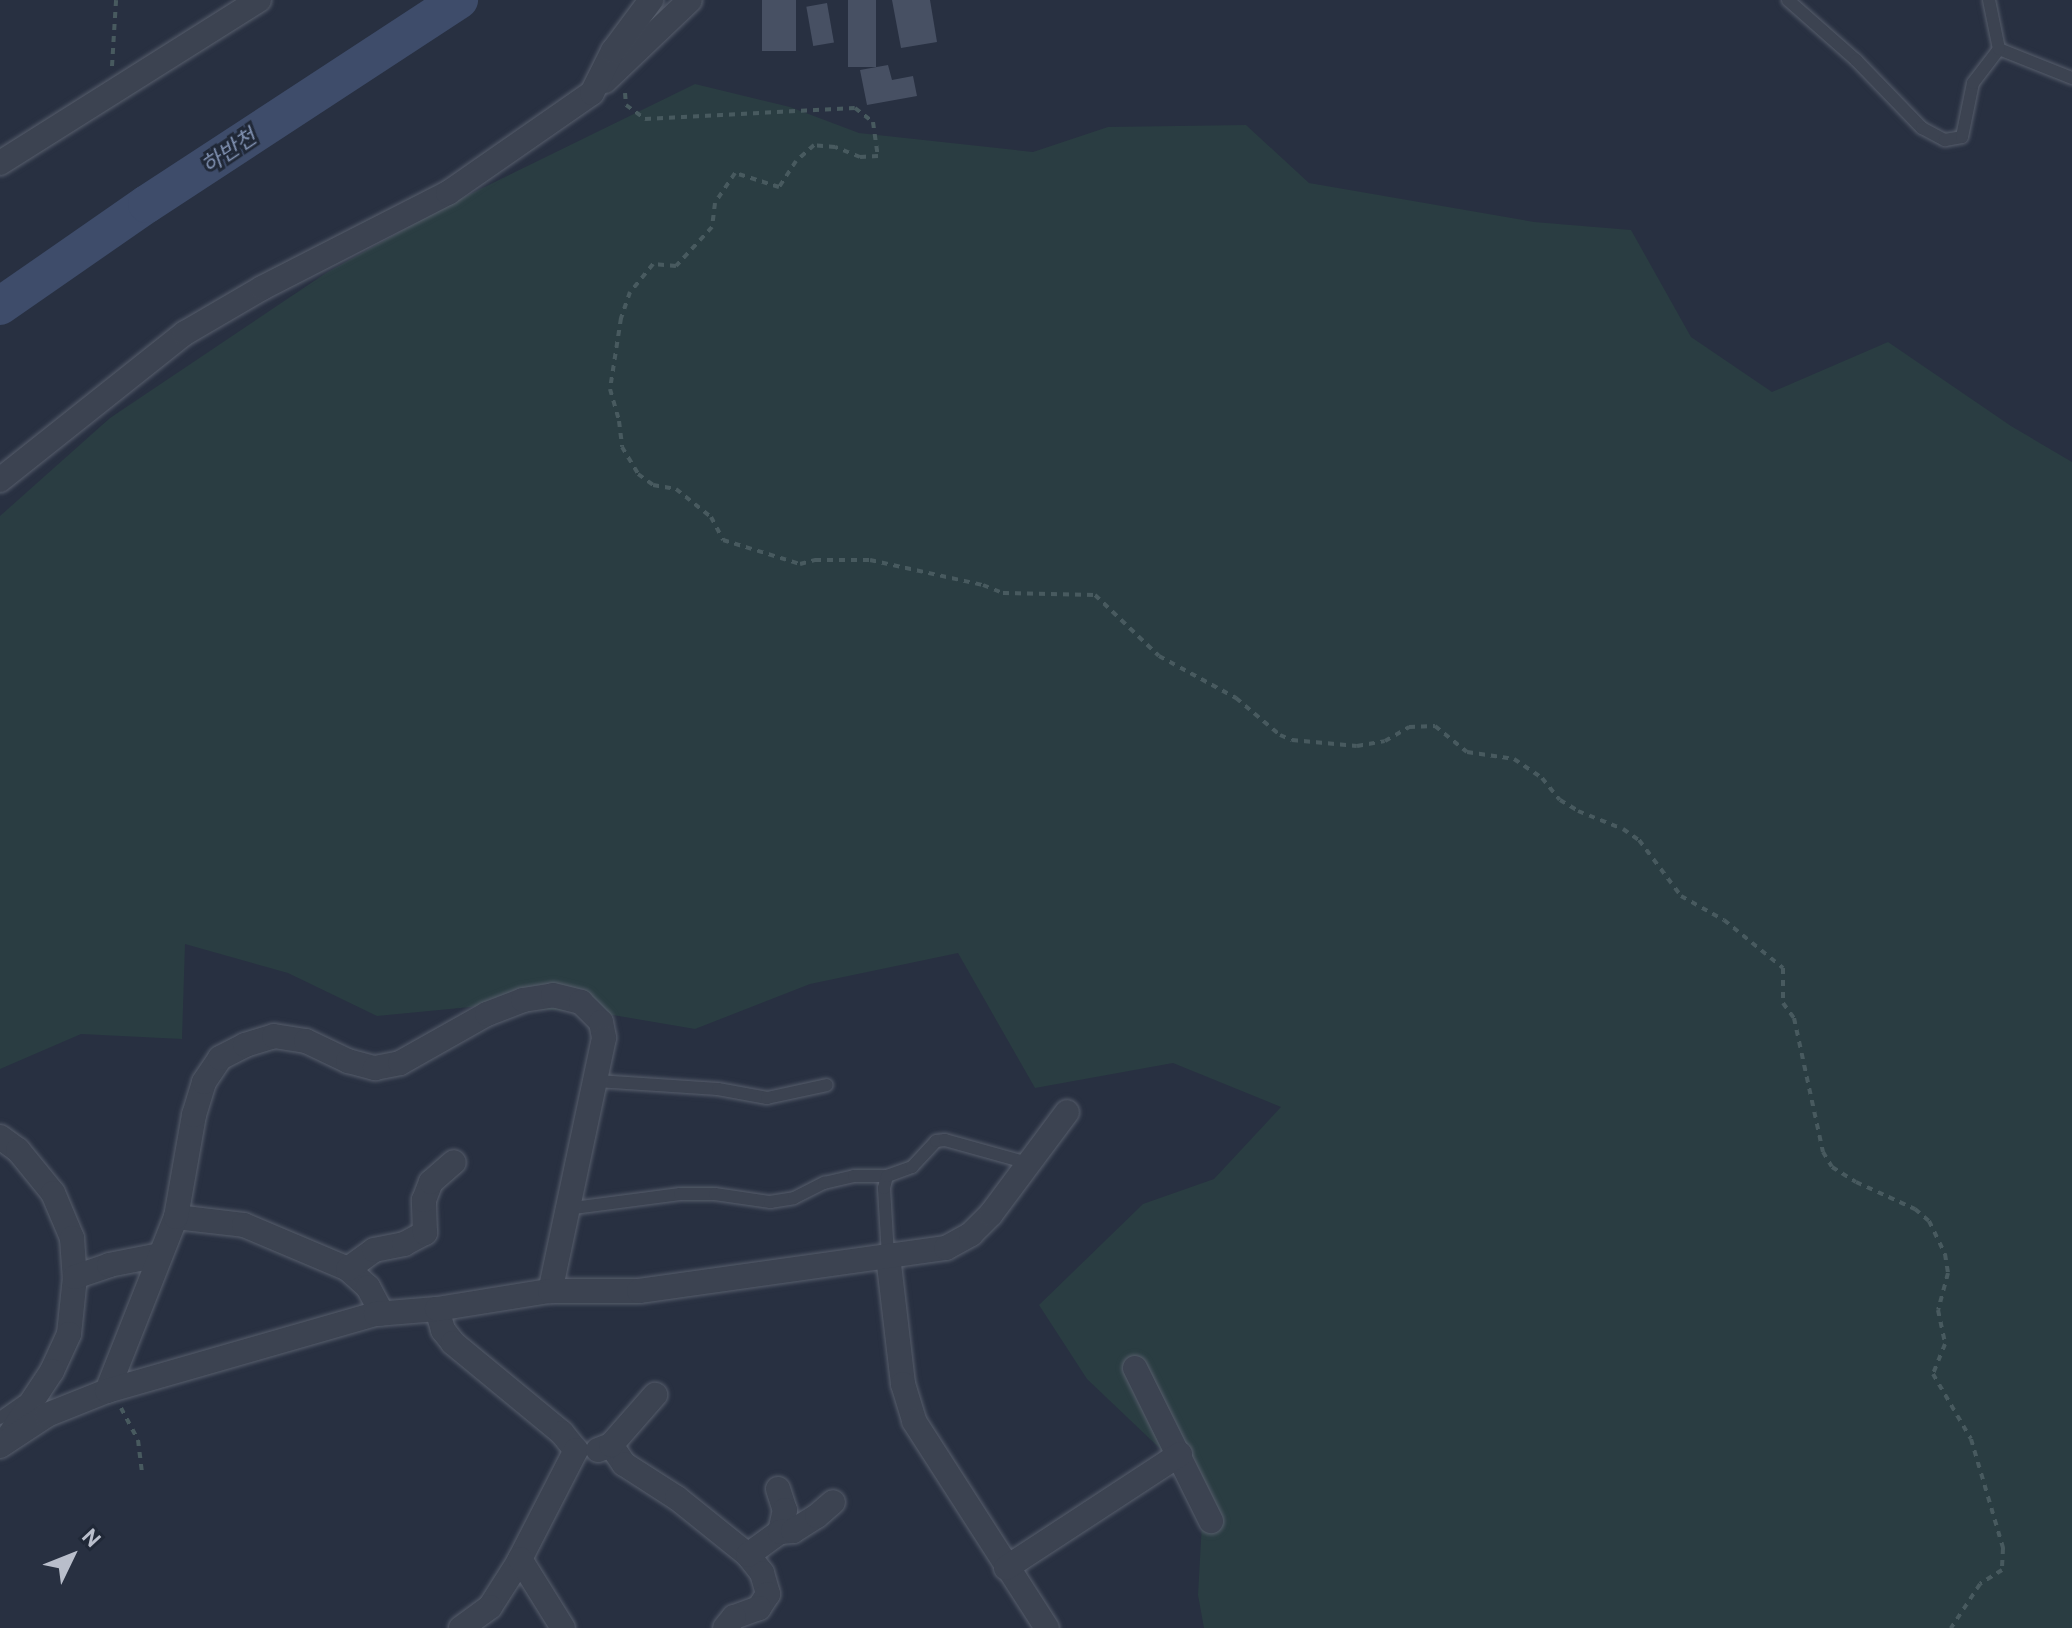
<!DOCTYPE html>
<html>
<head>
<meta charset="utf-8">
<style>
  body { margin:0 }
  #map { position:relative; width:2072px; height:1628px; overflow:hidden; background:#283041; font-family:Overpass,"Noto Sans KR",sans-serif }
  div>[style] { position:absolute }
  .green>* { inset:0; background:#2a3d42 }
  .river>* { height:38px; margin:-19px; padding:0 19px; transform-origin:19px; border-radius:19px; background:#3e4c6a }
  .building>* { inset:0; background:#475063; transform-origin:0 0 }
  .path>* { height:4px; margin-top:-2px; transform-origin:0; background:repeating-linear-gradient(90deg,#485a5f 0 6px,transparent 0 12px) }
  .roads { filter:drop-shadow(0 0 2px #575e6c) drop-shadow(0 0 2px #575e6c) }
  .service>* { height:12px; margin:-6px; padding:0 6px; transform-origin:6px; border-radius:6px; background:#3c4351 }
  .minor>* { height:24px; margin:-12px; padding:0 12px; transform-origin:12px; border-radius:12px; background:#3c4351 }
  span { translate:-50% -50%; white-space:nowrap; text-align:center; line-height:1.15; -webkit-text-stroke:6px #202837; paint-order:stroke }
  .water-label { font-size:22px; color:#8192b2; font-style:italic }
  .north { position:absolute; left:32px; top:1516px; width:80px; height:80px; -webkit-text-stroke:6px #202837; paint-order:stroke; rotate:47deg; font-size:22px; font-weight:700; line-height:32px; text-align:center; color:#b9becb }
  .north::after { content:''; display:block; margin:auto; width:28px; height:36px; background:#b9becb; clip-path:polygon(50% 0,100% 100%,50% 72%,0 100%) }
</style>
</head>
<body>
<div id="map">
  <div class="green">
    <i style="clip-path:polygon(695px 84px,790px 107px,859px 133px,1033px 152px,1108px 127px,1246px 125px,1309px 183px,1534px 222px,1631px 230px,1691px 337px,1772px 392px,1888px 342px,2011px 426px,2072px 462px,2072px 1628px,1204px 1628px,1198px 1595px,1202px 1522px,1171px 1459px,1087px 1379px,1039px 1305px,1143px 1204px,1214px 1179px,1281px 1107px,1173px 1063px,1035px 1088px,958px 953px,810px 984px,695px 1029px,601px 1013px,481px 1006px,377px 1016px,288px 973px,185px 944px,182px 1039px,81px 1034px,0 1069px,0 516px,110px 418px,326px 273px,452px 203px)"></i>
  </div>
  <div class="river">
    <i style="left:0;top:306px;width:179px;rotate:-34.8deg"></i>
    <i style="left:147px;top:204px;width:373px;rotate:-33.2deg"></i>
  </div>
  <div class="building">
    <i style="left:762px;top:0;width:34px;height:51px"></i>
    <i style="left:848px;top:0;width:28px;height:67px"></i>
    <i style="clip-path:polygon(892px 0,930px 0,937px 42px,901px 48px)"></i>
    <i style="left:827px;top:3px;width:40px;height:21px;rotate:80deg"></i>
    <i style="clip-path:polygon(888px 65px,892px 80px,913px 76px,917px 96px,867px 105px,860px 70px)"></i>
  </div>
  <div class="path">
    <i style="left:112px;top:66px;width:66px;rotate:-86.5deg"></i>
    <i style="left:625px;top:93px;width:12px;rotate:85deg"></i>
    <i style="left:626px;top:105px;width:24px;rotate:36deg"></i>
    <i style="left:645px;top:119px;width:210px;rotate:-3deg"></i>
    <i style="left:855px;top:108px;width:23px;rotate:38deg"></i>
    <i style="left:873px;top:122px;width:34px;rotate:82deg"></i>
    <i style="left:878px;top:156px;width:18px;rotate:177deg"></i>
    <i style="left:860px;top:157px;width:27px;rotate:-158deg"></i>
    <i style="left:835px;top:147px;width:21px;rotate:-175deg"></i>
    <i style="left:814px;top:145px;width:24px;rotate:138deg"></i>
    <i style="left:796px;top:161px;width:31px;rotate:123deg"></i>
    <i style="left:779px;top:187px;width:46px;rotate:-162.3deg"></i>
    <i style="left:735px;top:173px;width:36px;rotate:124deg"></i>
    <i style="left:715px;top:203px;width:24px;rotate:97deg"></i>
    <i style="left:712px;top:227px;width:53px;rotate:132.7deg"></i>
    <i style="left:676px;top:266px;width:23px;rotate:-175deg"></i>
    <i style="left:653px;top:264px;width:36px;rotate:129deg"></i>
    <i style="left:630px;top:292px;width:28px;rotate:109deg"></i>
    <i style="left:621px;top:318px;width:72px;rotate:98.8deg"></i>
    <i style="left:610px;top:389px;width:33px;rotate:74deg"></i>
    <i style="left:619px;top:421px;width:26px;rotate:83deg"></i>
    <i style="left:622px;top:447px;width:31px;rotate:59deg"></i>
    <i style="left:638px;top:474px;width:19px;rotate:36deg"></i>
    <i style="left:653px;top:485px;width:23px;rotate:10deg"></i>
    <i style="left:676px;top:489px;width:45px;rotate:38.7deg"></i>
    <i style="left:711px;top:517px;width:26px;rotate:62deg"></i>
    <i style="left:723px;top:540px;width:81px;rotate:17.3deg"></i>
    <i style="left:800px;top:564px;width:16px;rotate:-15deg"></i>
    <i style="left:815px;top:560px;width:55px"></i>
    <i style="left:870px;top:560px;width:116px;rotate:12.5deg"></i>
    <i style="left:983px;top:585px;width:22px;rotate:22deg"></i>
    <i style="left:1003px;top:593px;width:92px;rotate:1.2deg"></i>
    <i style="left:1095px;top:595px;width:88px;rotate:43.6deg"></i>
    <i style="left:1159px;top:656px;width:88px;rotate:28.6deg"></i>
    <i style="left:1236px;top:698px;width:57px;rotate:40.1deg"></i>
    <i style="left:1280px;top:735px;width:13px;rotate:23deg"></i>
    <i style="left:1292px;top:740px;width:65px;rotate:5.3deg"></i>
    <i style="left:1357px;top:746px;width:28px;rotate:-10deg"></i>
    <i style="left:1385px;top:741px;width:28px;rotate:-30deg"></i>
    <i style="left:1409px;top:727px;width:26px;rotate:-2deg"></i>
    <i style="left:1435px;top:726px;width:41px;rotate:39.1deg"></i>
    <i style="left:1467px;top:752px;width:48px;rotate:8.5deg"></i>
    <i style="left:1514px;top:759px;width:34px;rotate:34deg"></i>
    <i style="left:1542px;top:778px;width:28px;rotate:51deg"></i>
    <i style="left:1560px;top:800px;width:21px;rotate:31deg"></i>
    <i style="left:1578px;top:811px;width:48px;rotate:21.8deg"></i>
    <i style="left:1623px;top:829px;width:19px;rotate:35deg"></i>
    <i style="left:1639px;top:840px;width:70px;rotate:53.1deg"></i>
    <i style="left:1681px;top:896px;width:49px;rotate:29.2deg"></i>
    <i style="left:1724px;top:920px;width:76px;rotate:39.1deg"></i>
    <i style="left:1783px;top:968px;width:35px;rotate:90deg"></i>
    <i style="left:1783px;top:1003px;width:19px;rotate:54deg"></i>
    <i style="left:1794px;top:1018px;width:137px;rotate:77.8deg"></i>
    <i style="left:1823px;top:1152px;width:17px;rotate:59deg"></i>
    <i style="left:1832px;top:1167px;width:28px;rotate:32deg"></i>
    <i style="left:1856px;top:1182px;width:65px;rotate:24.6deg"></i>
    <i style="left:1915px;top:1209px;width:18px;rotate:41deg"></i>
    <i style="left:1929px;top:1221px;width:37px;rotate:64deg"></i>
    <i style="left:1945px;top:1254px;width:19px;rotate:81deg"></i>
    <i style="left:1948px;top:1273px;width:38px;rotate:105deg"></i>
    <i style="left:1938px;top:1310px;width:35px;rotate:78deg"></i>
    <i style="left:1945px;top:1344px;width:32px;rotate:112deg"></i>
    <i style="left:1933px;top:1374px;width:75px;rotate:59.7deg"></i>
    <i style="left:1971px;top:1439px;width:114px;rotate:73.6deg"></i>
    <i style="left:2003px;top:1548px;width:22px;rotate:93deg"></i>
    <i style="left:2002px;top:1570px;width:26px;rotate:148deg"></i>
    <i style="left:1980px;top:1584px;width:53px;rotate:123.4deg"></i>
    <i style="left:121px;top:1408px;width:36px;rotate:62deg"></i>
    <i style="left:138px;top:1440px;width:32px;rotate:83deg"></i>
  </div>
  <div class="roads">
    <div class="service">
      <i style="left:1788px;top:0;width:91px;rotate:41.4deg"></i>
      <i style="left:1856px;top:60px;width:95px;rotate:45.9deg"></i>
      <i style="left:1922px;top:128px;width:26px;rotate:28deg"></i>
      <i style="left:1945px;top:140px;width:17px;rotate:-10deg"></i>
      <i style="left:1962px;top:137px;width:55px;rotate:-78.5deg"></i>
      <i style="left:1973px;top:83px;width:43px;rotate:-52.6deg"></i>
      <i style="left:1999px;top:49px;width:79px;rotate:21.7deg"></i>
      <i style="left:1989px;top:0;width:50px;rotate:78.5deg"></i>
      <i style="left:597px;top:1081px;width:121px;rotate:3.8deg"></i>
      <i style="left:718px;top:1089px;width:50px;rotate:10.4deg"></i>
      <i style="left:767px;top:1098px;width:61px;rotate:-12.2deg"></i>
      <i style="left:566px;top:1209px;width:115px;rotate:-7.5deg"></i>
      <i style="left:680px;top:1194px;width:35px"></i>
      <i style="left:715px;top:1194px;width:56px;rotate:8.3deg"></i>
      <i style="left:770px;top:1202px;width:24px;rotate:-9deg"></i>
      <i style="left:794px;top:1198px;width:34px;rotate:-27deg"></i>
      <i style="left:824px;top:1183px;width:31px;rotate:-13deg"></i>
      <i style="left:854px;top:1176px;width:33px"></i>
      <i style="left:888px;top:1256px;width:68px;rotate:-93.4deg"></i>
      <i style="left:884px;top:1188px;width:12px;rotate:-76deg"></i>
      <i style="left:887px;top:1176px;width:27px;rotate:-20deg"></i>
      <i style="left:912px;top:1167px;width:35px;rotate:-47deg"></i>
      <i style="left:936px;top:1141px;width:9px;rotate:-6deg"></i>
      <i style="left:945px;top:1140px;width:86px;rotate:15.5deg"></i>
      <i style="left:0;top:1418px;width:28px;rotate:-35deg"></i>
    </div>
    <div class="minor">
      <i style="left:605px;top:81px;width:117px;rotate:-43.6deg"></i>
      <i style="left:0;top:163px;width:306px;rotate:-32.2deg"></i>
      <i style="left:0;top:480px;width:236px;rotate:-38.5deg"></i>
      <i style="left:185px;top:333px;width:89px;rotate:-30.3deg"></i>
      <i style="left:262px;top:288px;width:209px;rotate:-27.1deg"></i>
      <i style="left:448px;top:193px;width:175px;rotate:-34.8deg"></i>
      <i style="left:592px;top:93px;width:47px;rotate:-63.4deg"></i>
      <i style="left:613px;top:51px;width:64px;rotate:-53.3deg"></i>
      <i style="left:0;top:1137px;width:22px;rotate:36deg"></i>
      <i style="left:18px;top:1150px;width:55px;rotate:50.9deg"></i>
      <i style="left:53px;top:1193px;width:49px;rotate:67.1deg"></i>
      <i style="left:72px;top:1238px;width:39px;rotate:86deg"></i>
      <i style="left:75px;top:1277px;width:57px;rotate:96deg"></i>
      <i style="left:69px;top:1334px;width:41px;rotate:114.7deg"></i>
      <i style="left:52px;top:1371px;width:78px;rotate:123.5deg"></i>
      <i style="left:176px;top:1217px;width:68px;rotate:6.7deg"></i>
      <i style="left:244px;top:1225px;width:113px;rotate:22.9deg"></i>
      <i style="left:348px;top:1269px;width:27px;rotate:42deg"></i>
      <i style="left:368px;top:1287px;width:30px;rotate:62deg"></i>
      <i style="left:888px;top:1256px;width:129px;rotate:83.3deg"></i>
      <i style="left:903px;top:1384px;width:39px;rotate:73deg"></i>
      <i style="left:914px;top:1421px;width:246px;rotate:57.3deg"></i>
      <i style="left:348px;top:1269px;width:32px;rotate:-36deg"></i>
      <i style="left:374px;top:1250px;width:31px;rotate:-11deg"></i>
      <i style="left:404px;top:1244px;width:24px;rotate:-28deg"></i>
      <i style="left:425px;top:1233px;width:33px;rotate:-92deg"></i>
      <i style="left:424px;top:1200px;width:19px;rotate:-69deg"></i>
      <i style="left:431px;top:1182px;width:30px;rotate:-41deg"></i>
      <i style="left:75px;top:1277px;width:36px;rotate:-19deg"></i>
      <i style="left:109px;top:1265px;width:52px;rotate:-11.1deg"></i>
      <i style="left:437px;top:1309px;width:22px;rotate:74deg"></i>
      <i style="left:443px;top:1330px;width:16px;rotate:52deg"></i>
      <i style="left:453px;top:1343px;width:141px;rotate:39.5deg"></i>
      <i style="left:562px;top:1433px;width:22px;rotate:51deg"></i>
      <i style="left:576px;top:1450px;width:127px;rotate:117.2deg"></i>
      <i style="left:518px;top:1563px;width:52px;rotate:122.5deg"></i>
      <i style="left:490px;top:1607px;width:36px;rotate:144deg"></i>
      <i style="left:1135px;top:1368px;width:171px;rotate:63.6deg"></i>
      <i style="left:107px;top:1391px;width:187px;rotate:-68.4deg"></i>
      <i style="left:176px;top:1217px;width:104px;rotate:-80deg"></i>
      <i style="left:194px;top:1115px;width:34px;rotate:-73deg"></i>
      <i style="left:204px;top:1082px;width:29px;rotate:-56deg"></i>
      <i style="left:220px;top:1058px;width:28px;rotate:-27deg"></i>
      <i style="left:245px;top:1045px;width:30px;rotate:-17deg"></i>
      <i style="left:274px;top:1036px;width:32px;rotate:9deg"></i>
      <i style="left:306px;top:1041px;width:47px;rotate:25.5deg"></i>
      <i style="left:348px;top:1061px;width:28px;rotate:15deg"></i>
      <i style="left:375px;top:1068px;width:25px;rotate:-11deg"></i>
      <i style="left:400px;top:1063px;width:100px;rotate:-29.4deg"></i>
      <i style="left:487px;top:1014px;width:39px;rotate:-21deg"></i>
      <i style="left:523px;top:1000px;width:30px;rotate:-9deg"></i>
      <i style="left:553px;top:995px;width:29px;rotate:14deg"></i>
      <i style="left:581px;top:1002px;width:28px;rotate:45deg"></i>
      <i style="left:601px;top:1022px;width:16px;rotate:79deg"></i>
      <i style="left:604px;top:1038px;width:259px;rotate:102deg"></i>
      <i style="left:611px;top:1445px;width:23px;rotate:56deg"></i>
      <i style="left:624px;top:1464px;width:63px;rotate:32.7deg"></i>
      <i style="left:677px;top:1498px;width:91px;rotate:38.8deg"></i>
      <i style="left:748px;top:1555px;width:23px;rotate:52deg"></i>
      <i style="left:762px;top:1573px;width:22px;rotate:74deg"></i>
      <i style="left:768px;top:1594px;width:17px;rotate:123deg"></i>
      <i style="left:759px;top:1608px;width:27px;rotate:160deg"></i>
      <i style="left:734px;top:1617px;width:14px;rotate:129deg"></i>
      <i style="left:0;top:1446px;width:56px;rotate:-33.4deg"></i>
      <i style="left:47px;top:1415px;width:65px;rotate:-21.8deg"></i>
      <i style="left:107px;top:1391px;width:280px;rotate:-16deg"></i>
      <i style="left:376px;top:1314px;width:61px;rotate:-4.7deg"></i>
      <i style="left:437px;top:1309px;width:114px;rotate:-9.1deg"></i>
      <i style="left:550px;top:1291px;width:89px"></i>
      <i style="left:639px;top:1291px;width:310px;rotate:-8deg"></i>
      <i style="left:946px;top:1248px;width:29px;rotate:-29deg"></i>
      <i style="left:971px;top:1234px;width:28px;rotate:-45deg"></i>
      <i style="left:991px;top:1214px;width:127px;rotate:-53.3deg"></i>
      <i style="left:598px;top:1450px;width:14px;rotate:-21deg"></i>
      <i style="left:611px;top:1445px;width:67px;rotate:-48.7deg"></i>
      <i style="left:778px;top:1489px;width:22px;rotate:72deg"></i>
      <i style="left:785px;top:1510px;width:23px;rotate:103deg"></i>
      <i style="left:748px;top:1555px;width:39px;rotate:-36deg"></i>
      <i style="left:780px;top:1532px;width:13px;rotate:-4deg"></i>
      <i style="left:793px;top:1531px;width:28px;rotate:-32deg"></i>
      <i style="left:817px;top:1516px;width:21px;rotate:-41deg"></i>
      <i style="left:520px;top:1559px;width:81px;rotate:58.1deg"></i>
      <i style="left:1006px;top:1568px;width:208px;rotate:-33.2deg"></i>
    </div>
  </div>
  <div class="water-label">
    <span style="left:230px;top:153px;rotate:-34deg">하반천</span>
  </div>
  <div class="north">N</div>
</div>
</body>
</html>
